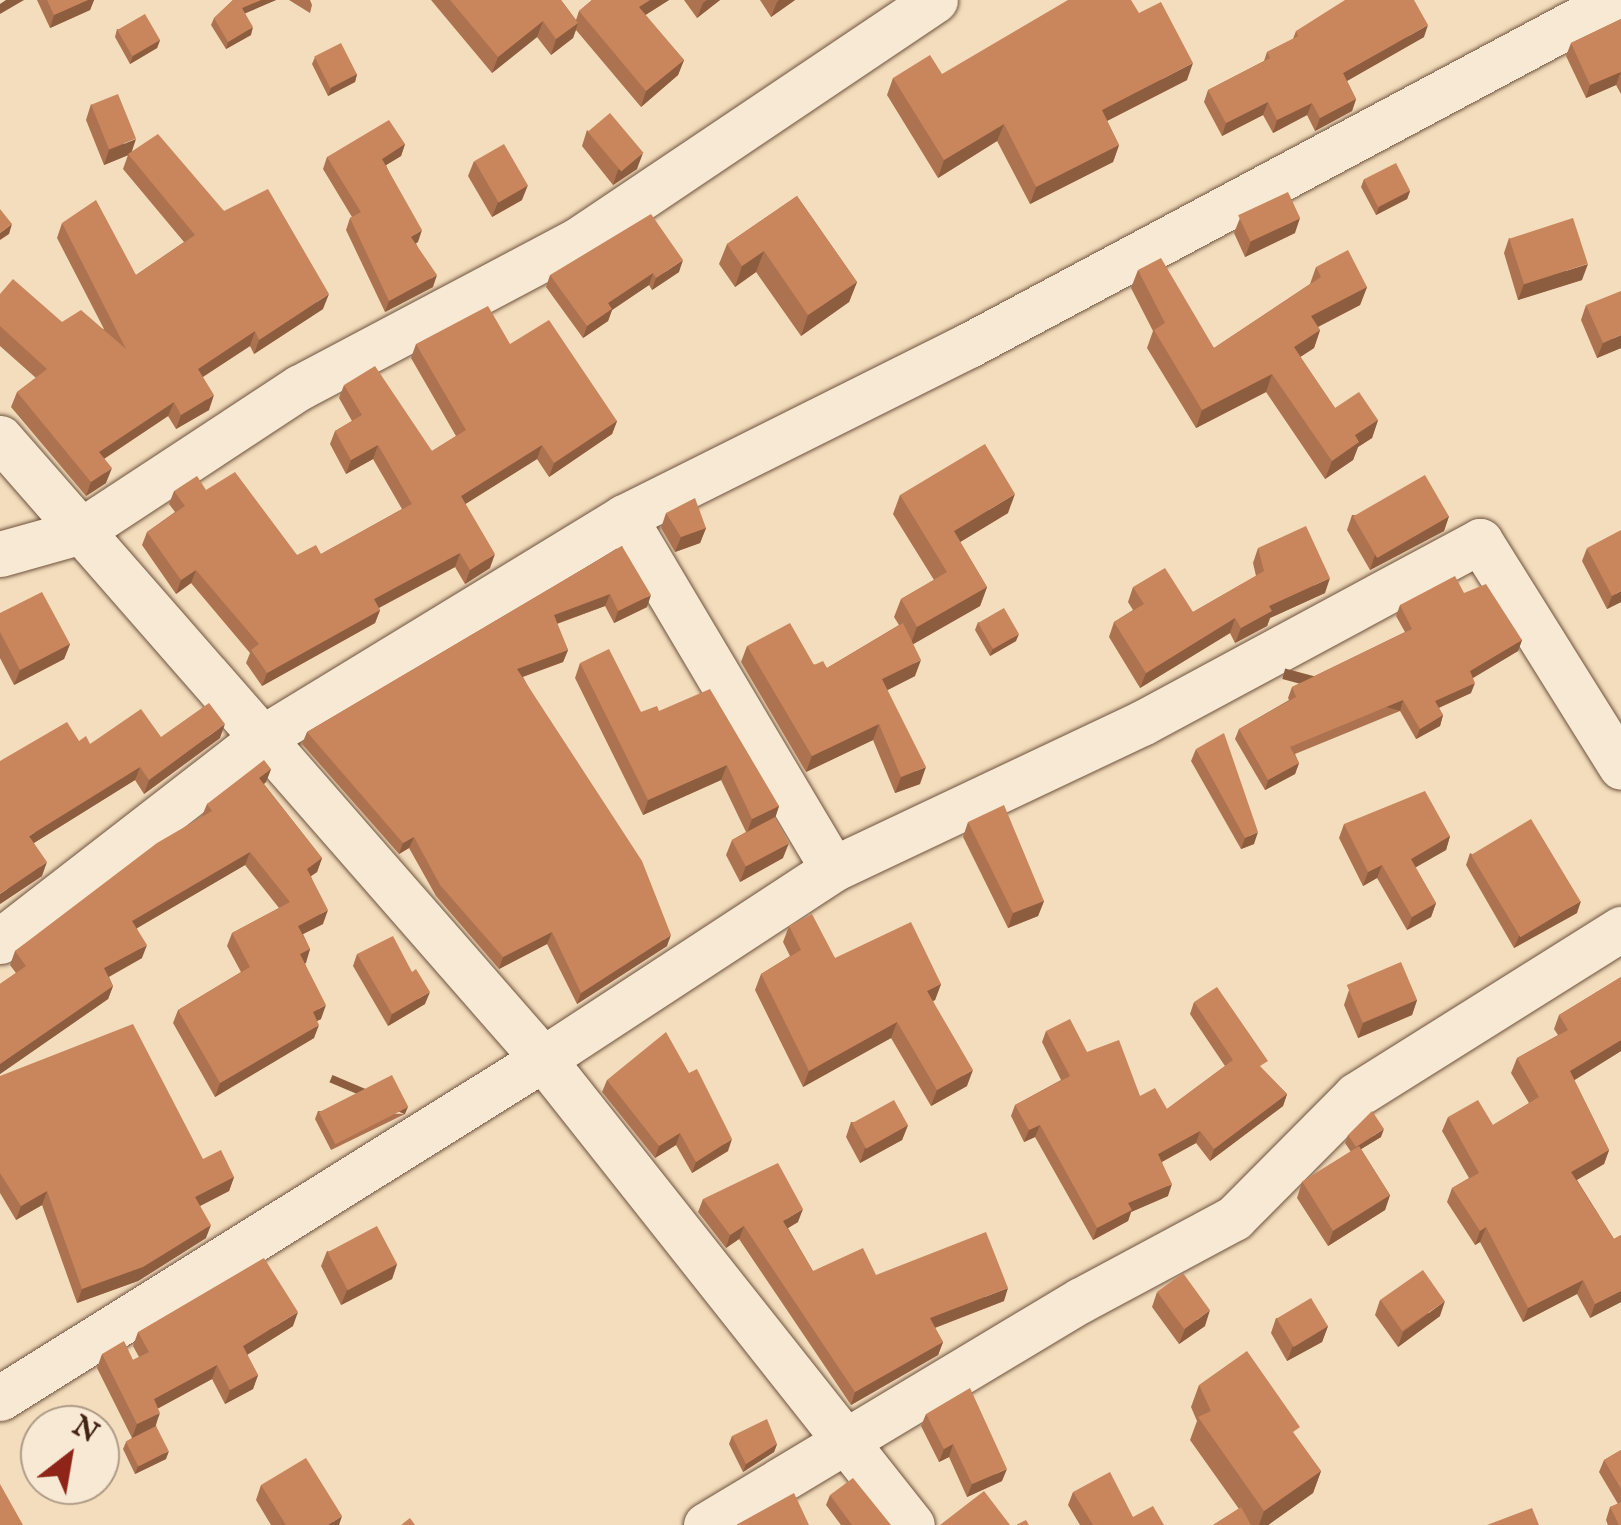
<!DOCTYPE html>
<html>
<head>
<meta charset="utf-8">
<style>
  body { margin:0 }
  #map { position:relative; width:1621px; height:1525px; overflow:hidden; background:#f3ddbc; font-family:"IM FELL English",serif }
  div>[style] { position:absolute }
  .roads { filter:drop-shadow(0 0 2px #6f523e) drop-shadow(0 0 2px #6f523e) }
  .minor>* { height:45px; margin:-22.5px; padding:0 22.5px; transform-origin:22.5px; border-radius:22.5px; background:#f7e9d3 }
  .wall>* { inset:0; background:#ad724f }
  .shaded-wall>* { inset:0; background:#8d5d40; transform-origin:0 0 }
  .building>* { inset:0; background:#c9855c; transform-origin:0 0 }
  span { translate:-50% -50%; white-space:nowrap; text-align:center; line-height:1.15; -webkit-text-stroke:8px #f7e9d3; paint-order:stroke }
  .north { position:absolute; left:20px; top:1405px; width:100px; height:100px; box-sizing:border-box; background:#f7e9d3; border:2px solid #af9a87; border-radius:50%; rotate:31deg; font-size:28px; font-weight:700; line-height:40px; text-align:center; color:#432314 }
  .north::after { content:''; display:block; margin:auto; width:35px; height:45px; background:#8f2418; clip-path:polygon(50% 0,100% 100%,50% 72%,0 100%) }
</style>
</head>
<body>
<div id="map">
  <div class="roads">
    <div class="minor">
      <i style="left:0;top:438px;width:825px;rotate:48.83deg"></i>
      <i style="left:543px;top:1059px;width:594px;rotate:51.63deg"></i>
      <i style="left:624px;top:517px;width:409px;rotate:59.3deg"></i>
      <i style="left:0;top:554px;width:82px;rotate:-15.6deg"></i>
      <i style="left:79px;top:532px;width:264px;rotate:-33.3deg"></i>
      <i style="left:300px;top:387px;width:314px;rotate:-27.9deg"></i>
      <i style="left:578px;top:240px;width:430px;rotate:-33.9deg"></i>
      <i style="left:0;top:941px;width:331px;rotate:-37.8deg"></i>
      <i style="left:262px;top:738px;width:424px;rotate:-31.4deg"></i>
      <i style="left:624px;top:517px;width:385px;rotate:-26.5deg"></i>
      <i style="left:969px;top:345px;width:733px;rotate:-28.07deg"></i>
      <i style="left:0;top:1398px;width:640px;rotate:-31.98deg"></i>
      <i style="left:543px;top:1059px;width:347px;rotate:-33.2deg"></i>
      <i style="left:833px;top:869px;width:342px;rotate:-25.3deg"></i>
      <i style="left:1142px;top:723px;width:384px;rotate:-28.3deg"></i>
      <i style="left:1480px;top:541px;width:266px;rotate:58deg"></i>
      <i style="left:706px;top:1525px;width:437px;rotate:-31deg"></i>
      <i style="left:1081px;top:1300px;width:174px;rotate:-28.2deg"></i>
      <i style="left:1234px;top:1218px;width:173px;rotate:-45.2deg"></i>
      <i style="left:1356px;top:1095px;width:313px;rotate:-32.1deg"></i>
    </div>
  </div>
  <div class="wall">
    <i style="clip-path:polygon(37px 0,94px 0,90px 10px,50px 28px)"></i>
    <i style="clip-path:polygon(233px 0,276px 0,245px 13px,251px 35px,226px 49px,211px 25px,214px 18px)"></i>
    <i style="clip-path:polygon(289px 0,310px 0,312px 5px,310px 13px)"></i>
    <i style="clip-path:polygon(431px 0,561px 0,576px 20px,579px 11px,592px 0,669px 0,645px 15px,684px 60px,678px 75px,641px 107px,576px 30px,573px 38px,551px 55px,537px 37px,492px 73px)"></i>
    <i style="clip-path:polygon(684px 0,720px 0,697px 18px)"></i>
    <i style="clip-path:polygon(760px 0,795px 0,771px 17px)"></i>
    <i style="clip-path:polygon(1621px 19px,1621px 94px,1616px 85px,1586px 98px,1566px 56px,1571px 43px)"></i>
    <i style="clip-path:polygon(117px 29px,160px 40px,157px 48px,130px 64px,115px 37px)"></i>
    <i style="clip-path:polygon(1296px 31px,1424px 37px,1347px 81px,1356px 99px,1352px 111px,1315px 131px,1307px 115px,1273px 133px,1263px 115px,1222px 136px,1204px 102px,1208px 90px,1264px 61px,1267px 52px,1293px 39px)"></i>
    <i style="clip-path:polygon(315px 57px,357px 74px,355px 82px,328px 96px,312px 64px)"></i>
    <i style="clip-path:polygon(942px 74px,1187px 80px,1107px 121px,1119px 145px,1113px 162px,1030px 204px,997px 141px,938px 178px,887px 95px,893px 78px)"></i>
    <i style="clip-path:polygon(91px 104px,131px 152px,224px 211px,323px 309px,254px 354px,250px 346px,203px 377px,209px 410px,176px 429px,168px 416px,104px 459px,106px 483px,86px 496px,11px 407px,17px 392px,36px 378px,0 346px,0 294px,62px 322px,104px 329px,57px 238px,62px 223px,136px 275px,184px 242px,123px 169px,128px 155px,104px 165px,86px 120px)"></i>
    <i style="clip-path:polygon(587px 130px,637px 169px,613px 185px,582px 146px)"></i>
    <i style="clip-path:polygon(405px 144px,401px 156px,386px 165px,418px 242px,416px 243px,433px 287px,385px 312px,346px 230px,350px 218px,352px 217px,323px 169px,327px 157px)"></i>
    <i style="clip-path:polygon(474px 161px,522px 200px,492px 217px,468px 176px)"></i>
    <i style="clip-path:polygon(1364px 179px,1410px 191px,1407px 199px,1376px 215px,1361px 187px)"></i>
    <i style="clip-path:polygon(797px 196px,857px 282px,849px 302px,801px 336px,756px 272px,735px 287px,719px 264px,727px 244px)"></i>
    <i style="clip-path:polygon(1240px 218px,1295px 233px,1245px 257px,1234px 233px)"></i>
    <i style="clip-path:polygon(1509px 238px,1582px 280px,1518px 300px,1504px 253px)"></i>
    <i style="clip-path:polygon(1316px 267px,1367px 287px,1360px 305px,1318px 327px,1320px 330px,1314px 348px,1300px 357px,1335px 408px,1378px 420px,1372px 438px,1358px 447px,1353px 460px,1325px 479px,1266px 392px,1196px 428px,1147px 348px,1153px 331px,1131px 288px,1138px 270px,1214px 348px,1310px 284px)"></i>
    <i style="clip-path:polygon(679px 272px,652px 290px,649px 285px,612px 310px,608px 321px,583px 338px,546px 287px,550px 275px)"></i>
    <i style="clip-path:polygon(1586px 305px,1621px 348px,1597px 358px,1581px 320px)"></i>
    <i style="clip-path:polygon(416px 344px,510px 344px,617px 421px,612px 434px,549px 477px,537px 459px,465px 504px,490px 568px,465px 584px,455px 567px,379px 608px,380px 610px,375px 623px,262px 686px,246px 663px,250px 653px,191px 583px,176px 594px,142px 545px,147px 532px,175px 512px,169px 504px,174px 491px,206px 490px,297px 555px,321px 554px,402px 509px,373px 459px,346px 474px,330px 444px,335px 431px,352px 421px,339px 398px,344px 385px,432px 451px,456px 436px,411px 358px)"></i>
    <i style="clip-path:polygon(900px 495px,1008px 513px,960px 542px,987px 587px,980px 606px,913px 644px,915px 676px,887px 690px,920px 784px,895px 793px,873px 740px,806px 772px,741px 662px,747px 646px,827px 668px,899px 625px,894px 617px,901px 599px,934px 580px,893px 514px)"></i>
    <i style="clip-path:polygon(666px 513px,706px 528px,700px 543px,675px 552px,661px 528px)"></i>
    <i style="clip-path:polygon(1352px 515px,1449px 516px,1444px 531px,1370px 570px,1347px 530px)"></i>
    <i style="clip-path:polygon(622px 546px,647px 607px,614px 623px,605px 606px,557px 624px,568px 650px,563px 662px,523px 677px,667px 946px,577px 1004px,547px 944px,499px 969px,436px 896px,409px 848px,399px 854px,302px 744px,307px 732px)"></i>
    <i style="clip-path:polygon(1258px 548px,1325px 593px,1270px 618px,1267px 626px,1235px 643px,1230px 633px,1140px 688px,1109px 637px,1114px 622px,1133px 610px,1128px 602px,1133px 587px,1193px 612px,1256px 576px,1253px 563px)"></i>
    <i style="clip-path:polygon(1587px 548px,1621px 602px,1607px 609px,1582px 561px)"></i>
    <i style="clip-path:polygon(1464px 593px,1522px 640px,1518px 651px,1473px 678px,1471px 693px,1439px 708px,1443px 715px,1440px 726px,1416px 739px,1400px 711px,1295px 754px,1299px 763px,1295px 774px,1265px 790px,1235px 739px,1239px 729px,1289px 700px,1288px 698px,1292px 687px,1405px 632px,1396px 616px,1400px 605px)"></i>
    <i style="clip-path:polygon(0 613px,70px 644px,64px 659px,14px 685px,0 658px)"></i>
    <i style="clip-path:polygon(978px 622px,1016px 641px,990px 656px,975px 630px)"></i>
    <i style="clip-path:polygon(580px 663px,641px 712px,659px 711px,779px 806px,775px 818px,783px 858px,740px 882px,726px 855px,732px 840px,746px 832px,721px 780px,643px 815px,575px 678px)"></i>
    <i style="clip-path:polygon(161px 737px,220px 738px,144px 794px,135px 780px,34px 843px,42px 876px,0 904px,79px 741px,90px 744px)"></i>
    <i style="clip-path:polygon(1196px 749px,1254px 844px,1241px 849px,1191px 761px)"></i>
    <i style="clip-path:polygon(271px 769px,266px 782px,264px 784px,322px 858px,317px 872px,311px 876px,323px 924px,303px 934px,310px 949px,305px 963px,321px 1019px,317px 1021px,314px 1038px,215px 1097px,173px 1023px,178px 1010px,241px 972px,227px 946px,232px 933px,279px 908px,245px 865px,137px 928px,142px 958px,109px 977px,113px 986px,108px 999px,0 1074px,0 984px,16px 973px,10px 965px,15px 951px,202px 816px,207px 804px)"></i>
    <i style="clip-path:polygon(968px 822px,1044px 901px,1038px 916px,1008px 928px,963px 837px)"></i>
    <i style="clip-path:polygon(1344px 824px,1450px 836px,1446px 850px,1415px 867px,1436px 903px,1431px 917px,1407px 930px,1377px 878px,1363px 886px,1339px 838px)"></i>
    <i style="clip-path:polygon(1470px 853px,1577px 913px,1514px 948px,1466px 865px)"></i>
    <i style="clip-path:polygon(789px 926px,835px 958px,941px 984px,935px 1000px,933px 1001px,967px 1086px,931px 1106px,891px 1038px,803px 1087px,755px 990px,761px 974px,790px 956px,783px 942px)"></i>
    <i style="clip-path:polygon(357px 954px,425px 1004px,388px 1026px,353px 966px)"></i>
    <i style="clip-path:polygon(1621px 977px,1621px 1051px,1574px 1080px,1609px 1150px,1604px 1164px,1577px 1180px,1614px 1239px,1621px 1235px,1621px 1302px,1590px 1318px,1577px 1294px,1523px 1322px,1480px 1242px,1475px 1245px,1447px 1202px,1452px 1188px,1469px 1178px,1442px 1131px,1448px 1117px,1493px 1125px,1529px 1103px,1511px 1073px,1517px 1058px,1558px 1035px,1554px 1029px,1559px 1015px)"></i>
    <i style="clip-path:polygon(1349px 990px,1417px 1000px,1412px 1015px,1358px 1038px,1344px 1005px)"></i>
    <i style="clip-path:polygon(1194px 1002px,1287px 1094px,1283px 1106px,1210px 1161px,1196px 1143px,1162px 1162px,1168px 1196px,1131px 1212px,1128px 1221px,1093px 1240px,1035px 1137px,1024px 1142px,1011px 1116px,1015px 1105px,1061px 1080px,1042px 1042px,1046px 1031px,1087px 1052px,1140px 1096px,1167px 1109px,1225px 1066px,1190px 1014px)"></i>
    <i style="clip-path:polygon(689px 1073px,728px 1151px,692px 1173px,676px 1145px,655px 1158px,602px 1092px,607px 1080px)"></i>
    <i style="clip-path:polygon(0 1076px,203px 1159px,234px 1177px,229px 1191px,200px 1206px,206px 1238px,138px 1281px,77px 1303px,42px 1205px,16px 1220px,0 1193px)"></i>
    <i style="clip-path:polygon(318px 1111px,405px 1114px,331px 1150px,315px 1119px)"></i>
    <i style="clip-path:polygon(851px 1122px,908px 1125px,902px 1140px,860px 1163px,846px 1137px)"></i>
    <i style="clip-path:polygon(1348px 1135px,1381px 1137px,1361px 1149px,1390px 1195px,1385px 1210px,1328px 1246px,1297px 1198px,1302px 1182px,1351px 1152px,1345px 1143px)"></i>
    <i style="clip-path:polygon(703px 1199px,798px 1222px,788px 1228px,813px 1271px,876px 1275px,1004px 1301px,935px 1328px,943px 1342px,938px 1355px,851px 1405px,739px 1239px,726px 1248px,698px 1212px)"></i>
    <i style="clip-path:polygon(327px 1251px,397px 1264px,392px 1279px,341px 1305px,321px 1266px)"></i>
    <i style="clip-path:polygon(1157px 1292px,1205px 1326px,1179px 1344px,1152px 1307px)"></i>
    <i style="clip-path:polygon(1380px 1300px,1440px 1316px,1398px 1347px,1375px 1315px)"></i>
    <i style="clip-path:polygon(1276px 1318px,1328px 1326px,1322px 1342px,1287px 1361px,1271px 1333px)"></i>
    <i style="clip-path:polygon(293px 1326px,247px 1355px,258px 1375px,253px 1389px,225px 1404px,212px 1379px,158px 1408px,156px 1426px,166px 1459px,135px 1474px,123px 1449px,126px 1442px,132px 1438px,97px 1368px,102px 1354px,133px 1360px,139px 1357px,133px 1346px,138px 1332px)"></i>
    <i style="clip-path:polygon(1199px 1385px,1296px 1437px,1321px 1471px,1313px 1493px,1268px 1525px,1213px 1525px,1239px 1509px,1190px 1440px,1197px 1421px,1191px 1407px)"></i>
    <i style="clip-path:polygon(926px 1414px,1002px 1481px,967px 1497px,949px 1457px,939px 1462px,921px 1426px)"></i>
    <i style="clip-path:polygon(732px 1436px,777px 1444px,774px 1452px,743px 1472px,729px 1444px)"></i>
    <i style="clip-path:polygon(1621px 1450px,1621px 1525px,1608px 1525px,1606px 1520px,1610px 1507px,1618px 1504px,1599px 1472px,1604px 1460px)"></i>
    <i style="clip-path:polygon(261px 1485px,339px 1525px,271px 1525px,256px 1500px)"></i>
    <i style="clip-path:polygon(1073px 1492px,1133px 1517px,1164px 1525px,1080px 1525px,1068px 1505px)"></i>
    <i style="clip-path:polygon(830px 1495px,891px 1525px,841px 1525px,826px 1505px)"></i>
  </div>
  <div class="shaded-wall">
    <i style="clip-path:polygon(6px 0,24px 0,0 14px,0 4px)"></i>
    <i style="clip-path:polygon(88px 0,94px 0,90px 10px,50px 28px,54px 15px)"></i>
    <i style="clip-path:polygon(261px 0,276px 0,239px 16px,242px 8px)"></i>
    <i style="clip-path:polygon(650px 0,669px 0,633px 23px,639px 7px)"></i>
    <i style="clip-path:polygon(707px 0,720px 0,697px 18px,703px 3px)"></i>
    <i style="clip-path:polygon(779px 0,795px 0,771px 17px,777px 2px)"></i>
    <i style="clip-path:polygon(543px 21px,537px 37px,492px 73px,498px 57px)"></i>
    <i style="clip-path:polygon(578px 23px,573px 38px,551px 55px,556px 39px)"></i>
    <i style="clip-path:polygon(1428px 25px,1424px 37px,1338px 86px,1343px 73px)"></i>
    <i style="clip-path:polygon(253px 27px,251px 35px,226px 49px,228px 42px)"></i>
    <i style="clip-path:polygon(160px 40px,157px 48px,130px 64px,133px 56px)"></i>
    <i style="clip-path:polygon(684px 60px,678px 75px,641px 107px,646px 91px)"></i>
    <i style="clip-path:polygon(1193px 63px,1187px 80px,1095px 127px,1102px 110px)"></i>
    <i style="clip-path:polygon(1621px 71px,1616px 85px,1586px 98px,1590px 85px)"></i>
    <i style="clip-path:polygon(357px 74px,355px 82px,328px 96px,331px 88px)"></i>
    <i style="clip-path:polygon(1356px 99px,1352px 111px,1315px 131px,1320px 118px)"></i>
    <i style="clip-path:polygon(1268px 102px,1263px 115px,1222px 136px,1226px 123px)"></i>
    <i style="clip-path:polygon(1312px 103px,1307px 115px,1273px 133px,1277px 120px)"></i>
    <i style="clip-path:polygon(1004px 124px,997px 141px,938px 178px,944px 160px)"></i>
    <i style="clip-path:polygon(136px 139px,131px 154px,104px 165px,109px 150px)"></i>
    <i style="clip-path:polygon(405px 144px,401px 156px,378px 170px,382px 159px)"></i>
    <i style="clip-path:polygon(1119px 145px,1113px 162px,1030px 204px,1036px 187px)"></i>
    <i style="clip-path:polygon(643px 153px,637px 169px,613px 185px,618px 170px)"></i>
    <i style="clip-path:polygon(528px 185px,522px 200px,492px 217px,498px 202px)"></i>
    <i style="clip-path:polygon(1410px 191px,1407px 199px,1376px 215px,1379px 207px)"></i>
    <i style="clip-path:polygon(1300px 218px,1295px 233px,1245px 257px,1251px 241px)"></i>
    <i style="clip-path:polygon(12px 224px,9px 234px,0 240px,0 233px)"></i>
    <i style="clip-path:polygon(422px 230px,418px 242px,407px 248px,411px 237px)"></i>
    <i style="clip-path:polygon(764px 251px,756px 272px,735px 287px,742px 266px)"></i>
    <i style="clip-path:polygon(683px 260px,679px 272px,652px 290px,656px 278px)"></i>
    <i style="clip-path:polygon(1588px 264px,1582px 280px,1518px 300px,1524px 284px)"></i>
    <i style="clip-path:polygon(653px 273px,649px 285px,612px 310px,608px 321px,583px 338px,587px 326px,608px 303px)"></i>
    <i style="clip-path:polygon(437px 275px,433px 287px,385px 312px,389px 301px)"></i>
    <i style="clip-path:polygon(857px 282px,849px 302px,801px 336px,808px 315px)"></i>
    <i style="clip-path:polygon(1367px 287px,1360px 305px,1304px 334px,1311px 316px)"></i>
    <i style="clip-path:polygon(329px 294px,323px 309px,254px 354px,259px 340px)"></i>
    <i style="clip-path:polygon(1320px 330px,1314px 348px,1288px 365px,1294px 347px)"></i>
    <i style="clip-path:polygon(255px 331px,250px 346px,193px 383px,198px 369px)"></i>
    <i style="clip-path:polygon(1621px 335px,1621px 348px,1597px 358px,1603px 343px)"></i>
    <i style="clip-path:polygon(1272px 374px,1266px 392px,1196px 428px,1202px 410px)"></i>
    <i style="clip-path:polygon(214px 395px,209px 410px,176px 429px,181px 415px)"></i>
    <i style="clip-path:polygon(174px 402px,168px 416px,93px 466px,99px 452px)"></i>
    <i style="clip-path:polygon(1378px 420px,1372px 438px,1358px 447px,1353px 460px,1325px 479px,1332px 461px,1355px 435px)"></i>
    <i style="clip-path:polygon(617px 421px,612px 434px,549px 477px,554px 463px)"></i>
    <i style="clip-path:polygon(378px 445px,373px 459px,346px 474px,351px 460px)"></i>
    <i style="clip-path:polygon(542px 445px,537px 459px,456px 510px,461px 496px)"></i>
    <i style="clip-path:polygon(112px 468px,106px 483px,86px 496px,91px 482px)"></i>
    <i style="clip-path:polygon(1015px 494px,1008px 513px,947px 550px,954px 531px)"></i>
    <i style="clip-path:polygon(1449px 516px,1444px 531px,1370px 570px,1375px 555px)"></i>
    <i style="clip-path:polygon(706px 528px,700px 543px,675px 552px,681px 537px)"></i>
    <i style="clip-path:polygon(460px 553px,455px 567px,369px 613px,374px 599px)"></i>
    <i style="clip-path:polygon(495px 554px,490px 568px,465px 584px,470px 570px)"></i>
    <i style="clip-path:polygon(196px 570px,191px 583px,176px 594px,181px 580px)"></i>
    <i style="clip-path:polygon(1330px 578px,1325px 593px,1270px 618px,1267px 626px,1235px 643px,1241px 628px,1269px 606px)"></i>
    <i style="clip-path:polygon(987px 587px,980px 606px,910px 646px,917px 627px)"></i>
    <i style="clip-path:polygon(1621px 591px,1621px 602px,1607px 609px,1612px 596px)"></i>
    <i style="clip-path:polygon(610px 594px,605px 606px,550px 626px,554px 615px)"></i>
    <i style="clip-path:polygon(651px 595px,647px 607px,614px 623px,618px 611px)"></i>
    <i style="clip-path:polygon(380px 610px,375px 623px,262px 686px,267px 673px)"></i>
    <i style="clip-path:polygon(1235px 618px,1230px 633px,1140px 688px,1146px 673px)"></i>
    <i style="clip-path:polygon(1019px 634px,1016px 641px,990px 656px,993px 648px)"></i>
    <i style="clip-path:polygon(1522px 640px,1518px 651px,1466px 682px,1470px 671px)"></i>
    <i style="clip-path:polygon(70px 644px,64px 659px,14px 685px,20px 670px)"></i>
    <i style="clip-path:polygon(568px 650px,563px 662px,513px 680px,517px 669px)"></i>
    <i style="clip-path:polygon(921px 660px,915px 676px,876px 696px,882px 679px)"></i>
    <i style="clip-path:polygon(1475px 683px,1471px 693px,1431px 711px,1435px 701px)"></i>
    <i style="left:1403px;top:700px;width:11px;height:122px;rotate:105deg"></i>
    <i style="clip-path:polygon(1443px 715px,1440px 726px,1416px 739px,1420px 729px)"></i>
    <i style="clip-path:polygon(225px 724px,220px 738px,144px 794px,149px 780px)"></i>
    <i style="clip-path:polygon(879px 724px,873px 740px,806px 772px,812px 756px)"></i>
    <i style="clip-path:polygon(1299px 763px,1295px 774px,1265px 790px,1268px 780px)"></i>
    <i style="clip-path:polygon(727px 765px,721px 780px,643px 815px,648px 800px)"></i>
    <i style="clip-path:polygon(140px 767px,135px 780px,24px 849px,29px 836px)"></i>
    <i style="clip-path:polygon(926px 767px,920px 784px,895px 793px,901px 777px)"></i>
    <i style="clip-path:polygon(271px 769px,266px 782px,254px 791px,259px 778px)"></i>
    <i style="clip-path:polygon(779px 806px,774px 821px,747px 833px,752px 819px)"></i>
    <i style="clip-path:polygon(1258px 832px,1254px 844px,1241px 849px,1245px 838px)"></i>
    <i style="clip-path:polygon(1450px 836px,1446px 850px,1406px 873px,1411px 859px)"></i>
    <i style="clip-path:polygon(414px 837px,409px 848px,399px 854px,403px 843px)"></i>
    <i style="clip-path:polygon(789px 843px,783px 858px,740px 882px,746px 866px)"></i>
    <i style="clip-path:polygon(250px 852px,245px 865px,127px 934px,132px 921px)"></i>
    <i style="clip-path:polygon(322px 858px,317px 872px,302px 882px,307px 869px)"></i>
    <i style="clip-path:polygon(47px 862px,42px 876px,0 904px,0 894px)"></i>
    <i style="clip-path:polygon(1382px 865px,1377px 878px,1363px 886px,1368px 872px)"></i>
    <i style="clip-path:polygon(1044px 901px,1038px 916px,1008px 928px,1013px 913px)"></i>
    <i style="clip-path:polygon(1581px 901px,1577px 913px,1514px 948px,1519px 936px)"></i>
    <i style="clip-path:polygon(1436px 903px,1431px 917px,1407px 930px,1412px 917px)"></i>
    <i style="clip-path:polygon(328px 910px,323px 924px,293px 939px,298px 926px)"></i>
    <i style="clip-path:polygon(552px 932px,547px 944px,499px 969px,503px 957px)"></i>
    <i style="clip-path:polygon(671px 935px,667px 946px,577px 1004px,581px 993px)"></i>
    <i style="clip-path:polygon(147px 945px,142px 958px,99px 982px,104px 968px)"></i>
    <i style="clip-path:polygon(310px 949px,306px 963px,295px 968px,300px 954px)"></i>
    <i style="clip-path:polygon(941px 984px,935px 1000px,921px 1007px,927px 991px)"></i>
    <i style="clip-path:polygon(113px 986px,108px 999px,0 1074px,0 1064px)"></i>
    <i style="clip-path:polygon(430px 992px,425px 1004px,388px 1026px,392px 1014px)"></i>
    <i style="clip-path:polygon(1417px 1000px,1412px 1015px,1358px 1038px,1363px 1023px)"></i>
    <i style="clip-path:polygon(326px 1005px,321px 1019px,308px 1025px,313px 1012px)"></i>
    <i style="clip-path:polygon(897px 1022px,891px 1038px,803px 1087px,809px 1071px)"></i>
    <i style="clip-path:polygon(319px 1025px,314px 1038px,215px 1097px,220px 1083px)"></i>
    <i style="clip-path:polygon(1621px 1040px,1621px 1051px,1565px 1086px,1570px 1071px)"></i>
    <i style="clip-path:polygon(973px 1070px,967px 1086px,931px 1106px,937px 1090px)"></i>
    <i style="clip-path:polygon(1287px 1094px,1283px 1106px,1210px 1161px,1214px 1149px)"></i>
    <i style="left:408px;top:1107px;width:8px;height:82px;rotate:113deg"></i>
    <i style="clip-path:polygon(908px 1125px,902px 1140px,860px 1163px,865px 1148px)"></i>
    <i style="clip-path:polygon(1040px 1125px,1035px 1137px,1024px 1142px,1029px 1130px)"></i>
    <i style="clip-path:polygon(1384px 1129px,1381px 1137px,1353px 1154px,1356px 1147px)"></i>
    <i style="clip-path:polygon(1200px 1131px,1196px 1143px,1154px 1166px,1158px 1154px)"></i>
    <i style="clip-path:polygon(680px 1133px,676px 1145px,655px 1158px,659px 1146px)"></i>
    <i style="clip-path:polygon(732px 1139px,728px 1151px,692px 1173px,696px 1162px)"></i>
    <i style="clip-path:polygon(1609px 1150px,1604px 1164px,1566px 1186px,1571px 1172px)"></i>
    <i style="clip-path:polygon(234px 1177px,229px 1191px,190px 1211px,195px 1197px)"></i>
    <i style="clip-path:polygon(1172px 1184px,1168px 1196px,1131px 1212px,1128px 1221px,1093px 1240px,1097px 1228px,1128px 1203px)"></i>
    <i style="clip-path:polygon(47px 1191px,42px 1205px,16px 1220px,21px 1206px)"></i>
    <i style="clip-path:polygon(1390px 1195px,1385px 1210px,1328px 1246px,1333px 1231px)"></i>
    <i style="clip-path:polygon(803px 1209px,798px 1222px,778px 1234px,783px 1221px)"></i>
    <i style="clip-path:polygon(211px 1225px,206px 1238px,138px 1281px,77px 1303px,82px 1289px)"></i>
    <i style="clip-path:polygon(744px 1226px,739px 1239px,726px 1248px,730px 1235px)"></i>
    <i style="clip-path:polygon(1486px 1227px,1480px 1242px,1475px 1245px,1480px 1231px)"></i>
    <i style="clip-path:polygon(397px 1264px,392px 1279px,341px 1305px,347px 1290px)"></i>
    <i style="clip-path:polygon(1583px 1280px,1577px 1294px,1523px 1322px,1528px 1308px)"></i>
    <i style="clip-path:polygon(1008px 1288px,1004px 1301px,926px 1331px,930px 1318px)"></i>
    <i style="clip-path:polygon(1621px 1291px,1621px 1302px,1590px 1318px,1595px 1304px)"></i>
    <i style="clip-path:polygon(1445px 1301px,1440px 1316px,1398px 1347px,1403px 1332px)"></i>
    <i style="clip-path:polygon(1210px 1310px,1205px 1326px,1179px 1344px,1185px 1329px)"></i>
    <i style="clip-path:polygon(298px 1312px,293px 1326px,237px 1361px,243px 1346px)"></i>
    <i style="clip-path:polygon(1328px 1326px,1322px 1342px,1287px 1361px,1293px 1346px)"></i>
    <i style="clip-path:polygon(943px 1342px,938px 1355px,851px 1405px,855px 1392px)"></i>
    <i style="clip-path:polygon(217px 1365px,212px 1379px,148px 1414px,154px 1399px)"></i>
    <i style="clip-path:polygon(258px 1375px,253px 1389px,225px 1404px,230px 1390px)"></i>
    <i style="clip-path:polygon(160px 1413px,155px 1427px,132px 1438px,137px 1424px)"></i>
    <i style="clip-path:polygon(777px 1444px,774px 1452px,743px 1472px,746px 1464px)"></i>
    <i style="clip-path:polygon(953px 1444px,949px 1457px,939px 1462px,944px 1449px)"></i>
    <i style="clip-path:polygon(169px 1451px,166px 1459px,135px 1474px,138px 1466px)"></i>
    <i style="clip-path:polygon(1007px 1469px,1002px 1481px,967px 1497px,972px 1484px)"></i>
    <i style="clip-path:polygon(1321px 1471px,1313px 1493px,1268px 1525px,1259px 1525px,1264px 1511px)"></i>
    <i style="clip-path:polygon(342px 1516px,339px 1525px,328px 1525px)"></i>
  </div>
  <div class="building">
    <i style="clip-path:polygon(47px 0,88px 0,54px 15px)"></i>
    <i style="clip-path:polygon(233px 0,261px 0,242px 8px,253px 27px,228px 42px,214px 18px)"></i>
    <i style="clip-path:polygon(450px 0,561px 0,578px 23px,556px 39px,543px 21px,498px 57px)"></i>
    <i style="clip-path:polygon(592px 0,650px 0,639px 7px,684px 60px,646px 91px,579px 11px)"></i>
    <i style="clip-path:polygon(1068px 0,1131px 0,1139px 13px,1161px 2px,1193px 63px,1102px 110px,1119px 145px,1036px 187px,1004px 124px,944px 160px,893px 78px,930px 55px,942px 74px)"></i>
    <i style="clip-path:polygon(1345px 0,1414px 0,1428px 25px,1343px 73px,1356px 99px,1320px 118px,1312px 103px,1277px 120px,1268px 102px,1226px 123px,1208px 90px,1270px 58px,1267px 52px,1298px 36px,1296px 31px)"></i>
    <i style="left:145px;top:14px;width:30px;height:32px;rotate:60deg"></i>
    <i style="clip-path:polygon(1621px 19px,1621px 72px,1590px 85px,1571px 43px)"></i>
    <i style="left:341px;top:43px;width:35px;height:30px;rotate:63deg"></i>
    <i style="left:118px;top:94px;width:48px;height:29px;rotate:68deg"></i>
    <i style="left:610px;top:113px;width:52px;height:29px;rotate:50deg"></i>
    <i style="clip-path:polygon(389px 120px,405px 144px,382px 159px,422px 230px,411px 237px,437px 275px,389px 301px,350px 218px,361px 212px,327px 157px)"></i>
    <i style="clip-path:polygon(158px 134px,224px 211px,268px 189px,329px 294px,259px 340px,255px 331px,198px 369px,214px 395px,181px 415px,174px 402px,99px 452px,112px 468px,91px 482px,17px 392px,47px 369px,0 326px,0 294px,13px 279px,62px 322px,81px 310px,126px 349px,62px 223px,96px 200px,136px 275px,195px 235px,128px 154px)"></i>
    <i style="left:504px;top:144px;width:48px;height:34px;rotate:60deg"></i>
    <i style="left:1396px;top:163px;width:31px;height:36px;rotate:63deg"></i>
    <i style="left:1288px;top:192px;width:29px;height:55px;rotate:65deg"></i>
    <i style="clip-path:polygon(797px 196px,857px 282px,808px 315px,764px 251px,742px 266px,727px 244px)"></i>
    <i style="clip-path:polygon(0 209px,12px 224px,0 233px)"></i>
    <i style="clip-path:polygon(651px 214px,683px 260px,656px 278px,653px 273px,608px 303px,612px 309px,587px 326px,550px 275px)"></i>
    <i style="left:1573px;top:218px;width:48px;height:67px;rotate:72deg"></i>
    <i style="clip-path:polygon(1348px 250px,1367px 287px,1311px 316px,1320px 330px,1294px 347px,1335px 408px,1359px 392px,1378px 420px,1355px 435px,1359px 442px,1332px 461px,1272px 374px,1202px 410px,1154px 330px,1165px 323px,1138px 270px,1161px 258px,1214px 348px,1321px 277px,1316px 267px)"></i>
    <i style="clip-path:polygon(1621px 291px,1621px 335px,1603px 343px,1586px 305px)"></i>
    <i style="clip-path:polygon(488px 306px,510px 344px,549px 320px,617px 421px,554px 463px,542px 445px,461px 496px,495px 554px,470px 570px,460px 553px,374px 599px,380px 610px,267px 673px,251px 650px,259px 644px,196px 570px,181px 580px,147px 532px,185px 506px,174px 491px,197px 476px,206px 490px,235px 472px,297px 555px,316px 545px,321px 554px,412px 504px,378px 445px,351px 460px,335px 431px,362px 415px,344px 385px,375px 366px,432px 451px,466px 430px,416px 344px)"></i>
    <i style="clip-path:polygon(985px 444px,1015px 494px,954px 531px,987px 587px,917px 627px,901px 599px,947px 572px,900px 495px)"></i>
    <i style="left:1425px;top:475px;width:48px;height:83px;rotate:60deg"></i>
    <i style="clip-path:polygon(695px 498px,706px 528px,681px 537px,666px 513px)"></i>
    <i style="clip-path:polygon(1306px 526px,1330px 578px,1269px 606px,1272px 611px,1241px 628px,1235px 618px,1146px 673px,1114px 622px,1144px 604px,1133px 587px,1165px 568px,1193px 612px,1264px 571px,1258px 548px)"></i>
    <i style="clip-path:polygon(1621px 530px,1621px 591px,1612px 596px,1587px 548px)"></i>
    <i style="clip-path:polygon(622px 546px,651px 595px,618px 611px,610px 594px,554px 615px,568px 650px,517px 669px,642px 861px,671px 935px,581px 993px,552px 932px,503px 957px,440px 885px,414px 837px,403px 843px,307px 732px)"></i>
    <i style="clip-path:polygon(1455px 576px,1464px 593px,1486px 584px,1522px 640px,1470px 671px,1475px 683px,1435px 701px,1443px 715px,1420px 729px,1403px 700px,1290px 747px,1299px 763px,1268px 780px,1239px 729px,1296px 697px,1292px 687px,1412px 629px,1400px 605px)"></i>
    <i style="clip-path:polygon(42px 592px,70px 644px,20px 670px,0 632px,0 613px)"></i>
    <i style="left:1004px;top:608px;width:30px;height:30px;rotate:60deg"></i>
    <i style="clip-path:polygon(790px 623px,814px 665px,823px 661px,827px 668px,903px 623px,921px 660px,882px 679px,926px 767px,901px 777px,879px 724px,812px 756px,747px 646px)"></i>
    <i style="clip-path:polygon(609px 649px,641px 712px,657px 706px,659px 711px,710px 689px,779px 806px,752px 819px,727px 765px,648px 800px,580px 663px)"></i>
    <i style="clip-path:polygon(209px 703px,225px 724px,149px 780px,140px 767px,29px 836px,47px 862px,0 894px,0 761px,67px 722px,79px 741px,86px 736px,90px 744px,141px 709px,161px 737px)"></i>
    <i style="clip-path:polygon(1224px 733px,1258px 832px,1245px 838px,1196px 749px)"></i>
    <i style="clip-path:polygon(264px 760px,271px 769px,259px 778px,322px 858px,307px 869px,328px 910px,298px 926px,310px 949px,300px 954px,326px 1005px,313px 1012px,319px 1025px,220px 1083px,178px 1010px,250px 967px,232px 933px,290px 902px,250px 852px,132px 921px,147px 945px,104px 968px,113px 986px,0 1064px,0 984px,26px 966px,15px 951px,157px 843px,212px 811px,207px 804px)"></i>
    <i style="clip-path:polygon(1425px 791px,1450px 836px,1411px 859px,1436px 903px,1412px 917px,1382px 865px,1368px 872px,1344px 824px)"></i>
    <i style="clip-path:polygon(1004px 805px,1044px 901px,1013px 913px,968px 822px)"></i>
    <i style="left:775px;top:817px;width:30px;height:49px;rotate:62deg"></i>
    <i style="left:1531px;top:819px;width:96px;height:70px;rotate:59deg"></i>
    <i style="clip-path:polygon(812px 914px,835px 958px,911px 922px,941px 984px,927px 991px,973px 1070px,937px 1090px,897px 1022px,809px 1071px,761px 974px,801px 950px,789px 926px)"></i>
    <i style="clip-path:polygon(393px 936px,412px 972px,416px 969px,430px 992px,392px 1014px,357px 954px)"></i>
    <i style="left:1401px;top:962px;width:41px;height:59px;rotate:67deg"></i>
    <i style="clip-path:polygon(1621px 977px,1621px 1040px,1570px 1071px,1609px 1150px,1571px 1172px,1614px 1239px,1621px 1235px,1621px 1291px,1595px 1304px,1583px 1280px,1528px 1308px,1486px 1227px,1480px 1231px,1452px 1188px,1479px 1173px,1448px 1117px,1478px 1100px,1493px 1125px,1539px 1097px,1517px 1058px,1568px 1030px,1559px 1015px)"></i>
    <i style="clip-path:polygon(1217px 987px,1268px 1061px,1260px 1066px,1287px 1094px,1214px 1149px,1200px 1131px,1158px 1154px,1172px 1184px,1128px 1203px,1132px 1210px,1097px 1228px,1040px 1125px,1029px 1130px,1015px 1105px,1070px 1076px,1046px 1031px,1070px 1019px,1087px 1052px,1119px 1040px,1140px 1096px,1155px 1088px,1167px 1109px,1233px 1060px,1194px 1002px)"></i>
    <i style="clip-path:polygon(133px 1024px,203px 1159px,221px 1150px,234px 1177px,195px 1197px,211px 1225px,143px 1267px,82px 1289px,47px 1191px,21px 1206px,0 1173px,0 1076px)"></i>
    <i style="clip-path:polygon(666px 1032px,689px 1073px,697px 1069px,732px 1139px,696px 1162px,680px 1133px,659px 1146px,607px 1080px)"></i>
    <i style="left:392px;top:1075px;width:36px;height:82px;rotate:63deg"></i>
    <i style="left:894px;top:1100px;width:29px;height:48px;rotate:61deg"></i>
    <i style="clip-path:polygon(1372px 1111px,1384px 1129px,1356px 1147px,1348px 1135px)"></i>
    <i style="left:1359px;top:1146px;width:58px;height:67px;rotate:58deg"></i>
    <i style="clip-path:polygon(778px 1163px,803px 1209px,783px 1221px,813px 1271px,863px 1248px,876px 1275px,986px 1232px,1008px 1288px,930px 1318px,943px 1342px,855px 1392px,744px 1226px,730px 1235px,703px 1199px)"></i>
    <i style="left:377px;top:1226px;width:43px;height:56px;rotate:62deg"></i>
    <i style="clip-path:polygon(264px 1258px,298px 1312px,243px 1346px,258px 1375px,230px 1390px,217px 1365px,154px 1399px,160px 1413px,137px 1424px,102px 1354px,124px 1341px,133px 1360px,149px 1352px,138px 1332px)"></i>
    <i style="left:1423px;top:1270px;width:38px;height:52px;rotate:55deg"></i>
    <i style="left:1183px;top:1273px;width:46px;height:32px;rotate:54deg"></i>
    <i style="left:1311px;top:1298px;width:33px;height:40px;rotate:59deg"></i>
    <i style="clip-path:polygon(1247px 1351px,1300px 1427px,1293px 1432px,1321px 1471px,1264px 1511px,1198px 1417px,1211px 1411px,1199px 1385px)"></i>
    <i style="clip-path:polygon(970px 1388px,1007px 1469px,972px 1484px,953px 1444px,944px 1449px,926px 1414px)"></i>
    <i style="clip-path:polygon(767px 1419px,777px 1444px,746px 1464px,732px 1436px)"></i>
    <i style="left:156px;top:1426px;width:28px;height:34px;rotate:63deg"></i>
    <i style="clip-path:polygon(1621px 1450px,1621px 1489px,1604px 1460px)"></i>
    <i style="clip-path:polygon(306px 1458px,342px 1516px,328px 1525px,286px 1525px,261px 1485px)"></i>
    <i style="clip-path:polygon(1110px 1472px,1133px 1517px,1153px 1506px,1164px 1525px,1093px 1525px,1073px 1492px)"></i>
    <i style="clip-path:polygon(853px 1478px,891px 1525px,852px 1525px,830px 1495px)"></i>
    <i style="clip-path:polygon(0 1484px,23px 1525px,0 1525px)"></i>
    <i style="clip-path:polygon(984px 1491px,1010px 1525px,940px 1525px)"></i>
    <i style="clip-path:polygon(794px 1493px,809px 1525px,736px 1525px)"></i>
    <i style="clip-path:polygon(1621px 1502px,1621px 1525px,1619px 1525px,1610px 1507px)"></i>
    <i style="clip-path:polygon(1241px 1507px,1251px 1525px,1213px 1525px)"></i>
    <i style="clip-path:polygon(1532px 1508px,1539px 1525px,1487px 1525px)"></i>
    <i style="clip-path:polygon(410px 1518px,415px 1525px,401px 1525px)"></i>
    <i style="clip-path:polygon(1026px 1520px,1029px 1525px,1016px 1525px)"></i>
  </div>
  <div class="north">N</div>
</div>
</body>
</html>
